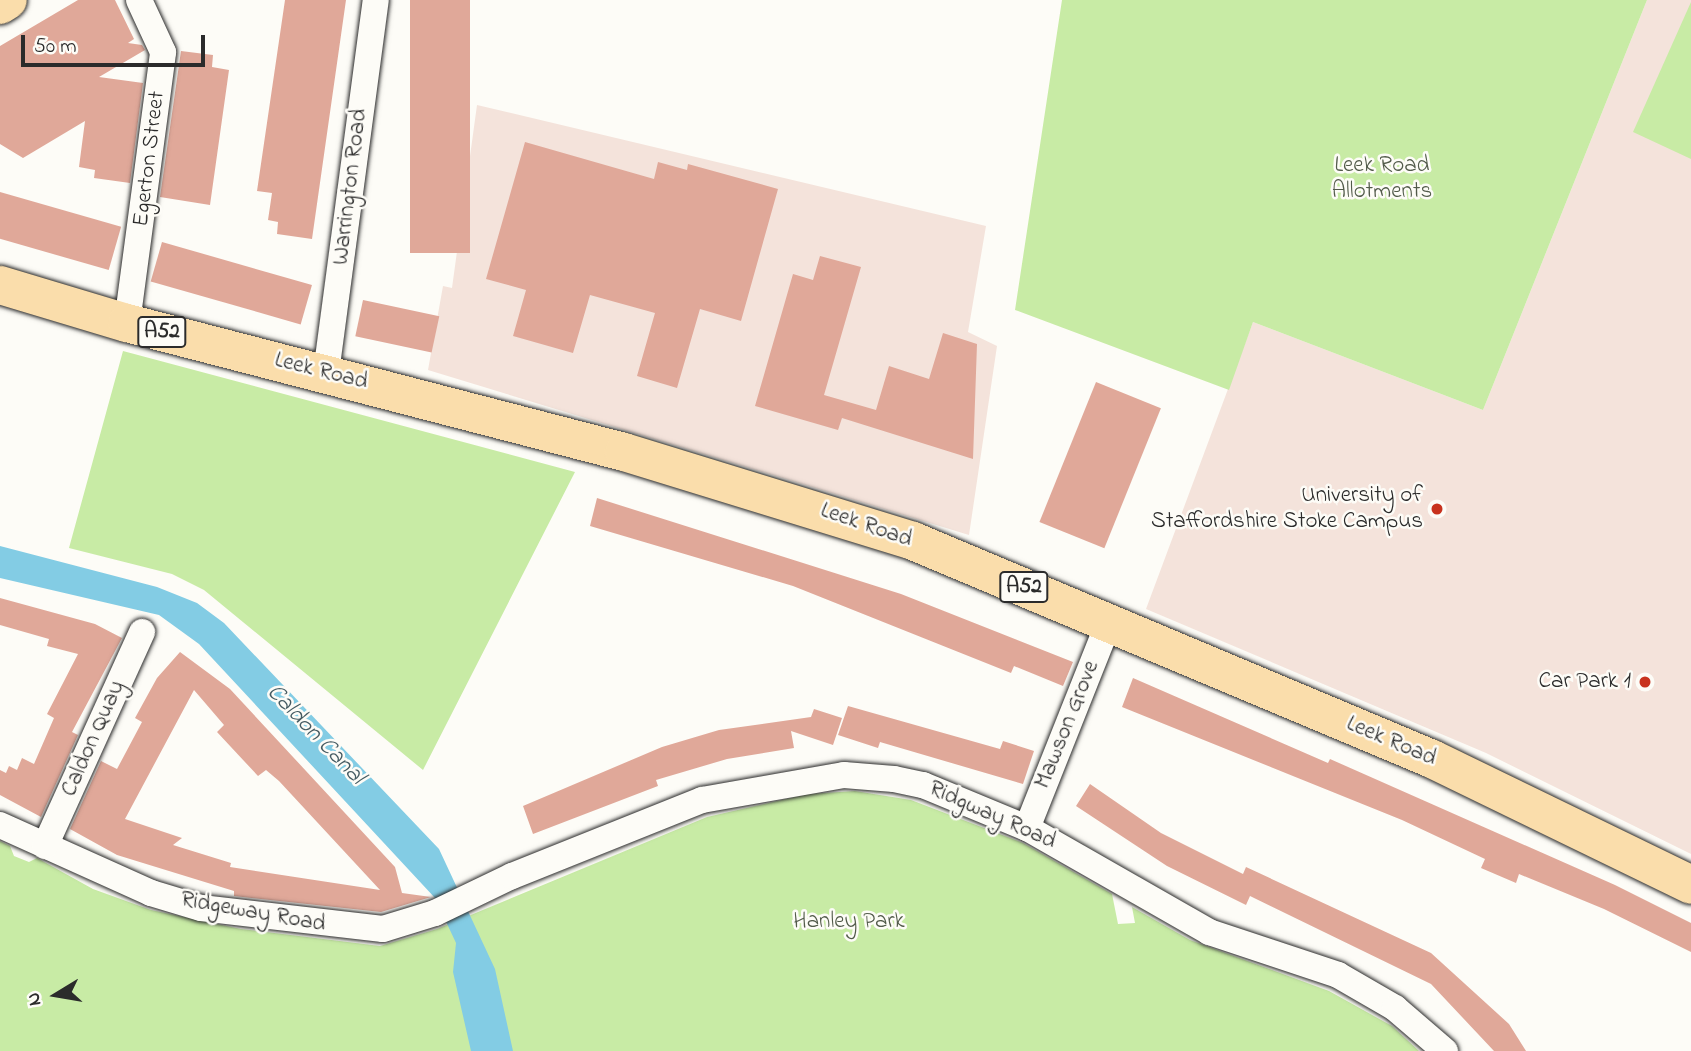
<!DOCTYPE html>
<html>
<head>
<meta charset="utf-8">
<style>
  body { margin:0 }
  #map { position:relative; width:1691px; height:1051px; overflow:hidden; background:#fdfcf7; font-family:"Indie Flower",sans-serif }
  div>[style] { position:absolute }
  .built>* { inset:0; background:#f4e3db }
  .green>* { inset:0; background:#c8eba5 }
  .water>* { inset:0; background:#83cce4 }
  .building>* { inset:0; background:#e0a899; transform-origin:0 0 }
  .roads { filter:drop-shadow(0 0 2px #2b2b2b) drop-shadow(0 0 2px #2b2b2b) }
  .street>* { height:26px; margin:-13px; padding:0 13px; transform-origin:13px; border-radius:13px; background:#fdfcf7 }
  .primary>* { height:38px; margin:-19px; padding:0 19px; transform-origin:19px; border-radius:19px; background:#faddab }
  .highway>* { height:38px; margin:-19px; padding:0 19px; transform-origin:19px; border-radius:19px; background:#faddab }
  .dots>* { width:19px; height:19px; translate:-50% -50%; box-sizing:border-box; border:4px solid #fdfcf7; border-radius:50% }
  span { translate:-50% -50%; white-space:nowrap; text-align:center; line-height:1.15; -webkit-text-stroke:5px #fdfcf7; paint-order:stroke }
  .shield-label span { padding:2px 5px; background:#fdfcf7; border:2px solid; border-radius:5px; -webkit-text-stroke-width:0 }
  .shield-label { font-size:21px; color:#2b2b2b; font-weight:700 }
  .street-label { font-size:23px; color:#2b2b2b }
  .park-label { font-size:23px; color:#525b4a }
  .poi-label { font-size:23px; color:#2b2b2b }
  .right { translate:-100% -50%; text-align:right }
  .water-label { font-size:24px; color:#455b62; font-style:italic }
  .north { position:absolute; left:21px; top:960px; width:70px; height:70px; -webkit-text-stroke:5px #fdfcf7; paint-order:stroke; rotate:259deg; font-size:19px; font-weight:700; line-height:28px; text-align:center; color:#2b2b2b }
  .north::after { content:''; display:block; margin:auto; width:24px; height:32px; background:#2b2b2b; clip-path:polygon(50% 0,100% 100%,50% 72%,0 100%) }
  .scale { position:absolute; left:21px; top:35px; width:184px; height:32px; box-sizing:border-box; border:4px solid #2b2b2b; border-top:0; padding-left:9px; font-size:21px; line-height:24px; white-space:nowrap; color:#2b2b2b; -webkit-text-stroke:5px #fdfcf7; paint-order:stroke }
</style>
</head>
<body>
<div id="map">
  <div class="built">
    <i style="clip-path:polygon(1647px 0,1691px 0,1691px 854px,1486px 753px,1146px 609px,1253px 322px,1483px 410px)"></i>
    <i style="clip-path:polygon(477px 105px,986px 226px,968px 332px,997px 346px,969px 535px,428px 370px,443px 286px,452px 288px)"></i>
  </div>
  <div class="green">
    <i style="clip-path:polygon(1062px 0,1647px 0,1483px 410px,1253px 322px,1229px 390px,1015px 310px)"></i>
    <i style="clip-path:polygon(1691px 2px,1691px 159px,1633px 132px)"></i>
    <i style="clip-path:polygon(123px 351px,575px 472px,423px 770px,204px 590px,172px 574px,69px 548px)"></i>
    <i style="clip-path:polygon(855px 791px,911px 800px,1023px 843px,1112px 894px,1118px 924px,1135px 923px,1132px 907px,1190px 940px,1329px 991px,1392px 1026px,1419px 1051px,0 1051px,0 841px,10px 846px,14px 856px,29px 862px,37px 858px,93px 889px,151px 910px,241px 929px,380px 946px,437px 929px,707px 817px,808px 794px)"></i>
  </div>
  <div class="water">
    <i style="clip-path:polygon(0 546px,157px 587px,197px 603px,224px 623px,439px 849px,495px 969px,513px 1051px,471px 1051px,453px 972px,456px 943px,435px 898px,199px 644px,159px 615px,0 578px)"></i>
  </div>
  <div class="building">
    <i style="clip-path:polygon(78px 0,115px 0,134px 39px,128px 43px,142px 45px,145px 50px,99px 77px,143px 83px,130px 183px,94px 178px,95px 170px,79px 167px,85px 121px,23px 158px,0 144px,0 46px)"></i>
    <i style="clip-path:polygon(285px 0,346px 0,312px 239px,277px 234px,278px 222px,268px 220px,272px 193px,257px 191px)"></i>
    <i style="left:410px;top:0;width:60px;height:253px"></i>
    <i style="clip-path:polygon(181px 51px,213px 55px,212px 67px,229px 70px,210px 205px,160px 197px)"></i>
    <i style="clip-path:polygon(525px 142px,654px 179px,658px 162px,687px 170px,688px 164px,778px 189px,741px 321px,700px 309px,677px 388px,637px 376px,655px 313px,590px 295px,573px 353px,513px 336px,526px 290px,486px 279px)"></i>
    <i style="left:0;top:192px;width:126px;height:45px;rotate:16deg"></i>
    <i style="left:162px;top:242px;width:156px;height:41px;rotate:16deg"></i>
    <i style="clip-path:polygon(820px 256px,861px 267px,824px 395px,876px 410px,889px 366px,929px 379px,943px 333px,977px 344px,973px 459px,842px 418px,838px 430px,755px 406px,793px 274px,813px 280px)"></i>
    <i style="left:363px;top:300px;width:78px;height:37px;rotate:12deg"></i>
    <i style="left:1096px;top:382px;width:70px;height:151px;rotate:22deg"></i>
    <i style="clip-path:polygon(597px 498px,901px 594px,1073px 662px,1063px 686px,1014px 666px,1011px 673px,793px 586px,590px 526px)"></i>
    <i style="clip-path:polygon(0 598px,95px 624px,122px 638px,72px 732px,78px 735px,41px 817px,0 795px,0 770px,6px 773px,9px 766px,17px 770px,22px 758px,34px 764px,54px 718px,47px 714px,78px 654px,47px 646px,49px 639px,0 625px)"></i>
    <i style="clip-path:polygon(evenodd,180px 652px,230px 689px,395px 867px,402px 893px,431px 897px,381px 912px,234px 896px,234px 891px,117px 855px,70px 829px,101px 761px,117px 769px,142px 722px,135px 718px,157px 678px,180px 652px,194px 690px,224px 725px,217px 732px,258px 776px,266px 770px,279px 781px,380px 890px,230px 867px,231px 863px,173px 845px,182px 838px,125px 819px,194px 690px)"></i>
    <i style="clip-path:polygon(1133px 678px,1328px 763px,1330px 759px,1615px 885px,1691px 923px,1691px 952px,1604px 909px,1519px 874px,1516px 883px,1481px 868px,1485px 859px,1402px 820px,1122px 707px)"></i>
    <i style="clip-path:polygon(848px 706px,1000px 749px,1003px 741px,1034px 751px,1023px 784px,880px 742px,878px 748px,838px 735px)"></i>
    <i style="clip-path:polygon(814px 709px,842px 718px,833px 745px,791px 731px,794px 748px,727px 759px,656px 780px,658px 786px,533px 834px,523px 806px,662px 747px,719px 730px,811px 717px)"></i>
    <i style="clip-path:polygon(1090px 784px,1161px 833px,1243px 874px,1246px 867px,1431px 953px,1509px 1024px,1526px 1051px,1494px 1051px,1431px 984px,1250px 896px,1246px 905px,1167px 866px,1076px 806px)"></i>
  </div>
  <div class="roads">
    <div class="street">
      <i style="left:127px;top:323px;width:273px;rotate:-82.4deg"></i>
      <i style="left:163px;top:52px;width:57px;rotate:-114.8deg"></i>
      <i style="left:326px;top:373px;width:376px;rotate:-82.4deg"></i>
      <i style="left:0;top:825px;width:166px;rotate:24.2deg"></i>
      <i style="left:151px;top:893px;width:52px;rotate:16.7deg"></i>
      <i style="left:201px;top:908px;width:183px;rotate:6.6deg"></i>
      <i style="left:383px;top:929px;width:54px;rotate:-17.1deg"></i>
      <i style="left:435px;top:913px;width:85px;rotate:-25.7deg"></i>
      <i style="left:512px;top:876px;width:205px;rotate:-21.8deg"></i>
      <i style="left:702px;top:800px;width:144px;rotate:-10deg"></i>
      <i style="left:844px;top:775px;width:50px;rotate:4.6deg"></i>
      <i style="left:894px;top:779px;width:30px;rotate:12deg"></i>
      <i style="left:923px;top:785px;width:113px;rotate:22.5deg"></i>
      <i style="left:1027px;top:828px;width:210px;rotate:29.7deg"></i>
      <i style="left:1209px;top:932px;width:136px;rotate:18.4deg"></i>
      <i style="left:1338px;top:975px;width:66px;rotate:30.1deg"></i>
      <i style="left:1395px;top:1008px;width:66px;rotate:40.7deg"></i>
      <i style="left:1027px;top:828px;width:222px;rotate:-68.3deg"></i>
      <i style="left:45px;top:846px;width:235px;rotate:-65.6deg"></i>
    </div>
    <div class="primary">
      <i style="left:0;top:5px;width:9px;rotate:-32deg"></i>
    </div>
    <div class="highway">
      <i style="left:0;top:285px;width:133px;rotate:16.7deg"></i>
      <i style="left:127px;top:323px;width:513px;rotate:14.55deg"></i>
      <i style="left:624px;top:452px;width:302px;rotate:17.1deg"></i>
      <i style="left:913px;top:541px;width:563px;rotate:22.78deg"></i>
      <i style="left:1432px;top:759px;width:288px;rotate:25.9deg"></i>
    </div>
  </div>
  <div class="dots">
    <i style="left:1437px;top:509px;background:#c8321e"></i>
    <i style="left:1645px;top:682px;background:#c8321e"></i>
  </div>
  <div class="shield-label">
    <span style="left:162px;top:332px">A52</span>
    <span style="left:1024px;top:587px">A52</span>
  </div>
  <div class="street-label">
    <span style="left:150px;top:159px;rotate:-83deg">Egerton Street</span>
    <span style="left:351px;top:187px;rotate:-83deg">Warrington Road</span>
    <span style="left:321px;top:372px;rotate:14deg">Leek Road</span>
    <span style="left:866px;top:526px;rotate:19deg">Leek Road</span>
    <span style="left:1068px;top:725px;rotate:-68deg">Mawson Grove</span>
    <span style="left:94px;top:739px;rotate:-66deg">Caldon Quay</span>
    <span style="left:1391px;top:742px;rotate:23deg">Leek Road</span>
    <span style="left:992px;top:816px;rotate:24deg">Ridgway Road</span>
    <span style="left:253px;top:913px;rotate:10deg">Ridgeway Road</span>
  </div>
  <div class="park-label">
    <span style="left:1382px;top:179px">Leek Road<br>Allotments</span>
    <span style="left:849px;top:922px">Hanley Park</span>
  </div>
  <div class="poi-label">
    <span class="right" style="left:1423px;top:509px">University of<br>Staffordshire Stoke Campus</span>
    <span class="right" style="left:1631px;top:682px">Car Park 1</span>
  </div>
  <div class="water-label">
    <span style="left:315px;top:735px;rotate:46deg">Caldon Canal</span>
  </div>
  <div class="north">N</div>
  <div class="scale">50 m</div>
</div>
</body>
</html>
